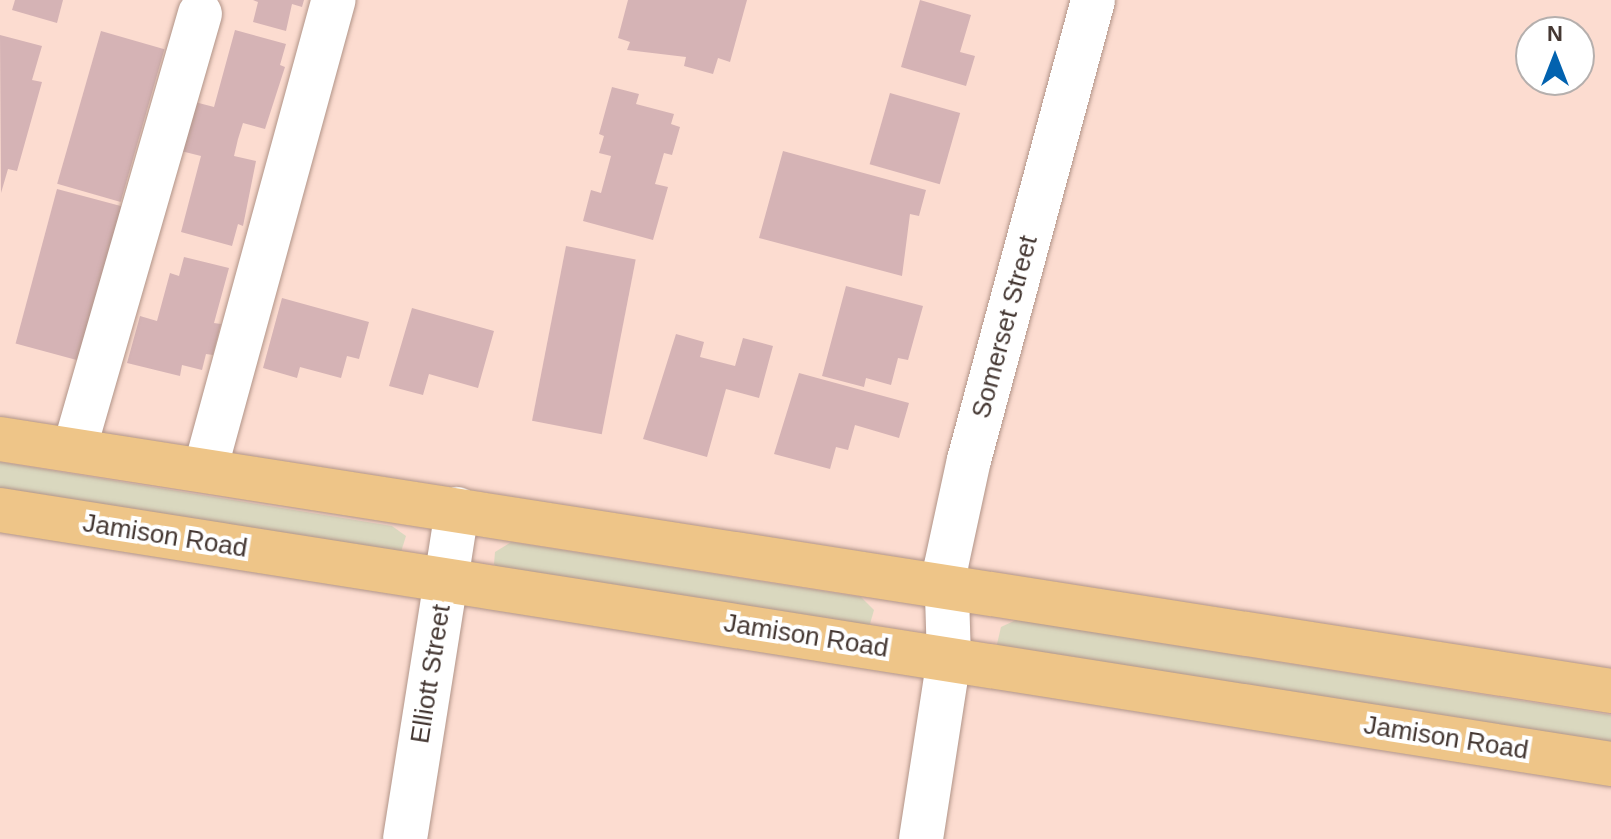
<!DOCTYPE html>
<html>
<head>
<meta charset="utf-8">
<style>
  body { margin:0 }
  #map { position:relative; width:1611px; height:839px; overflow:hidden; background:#fcdcd0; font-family:Helvetica,sans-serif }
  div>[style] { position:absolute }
  .green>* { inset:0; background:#dad8bf }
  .building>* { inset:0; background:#d5b3b5; transform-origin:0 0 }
  .roads { filter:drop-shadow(0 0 2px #b19488) drop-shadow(0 0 2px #b19488) }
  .minor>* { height:44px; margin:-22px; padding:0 22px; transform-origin:22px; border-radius:22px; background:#fff }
  .major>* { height:44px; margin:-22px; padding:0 22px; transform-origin:22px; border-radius:22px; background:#eec588 }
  span { translate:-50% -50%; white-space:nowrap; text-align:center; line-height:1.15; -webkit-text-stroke:8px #fff; paint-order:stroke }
  .street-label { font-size:26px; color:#453833 }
  .north { position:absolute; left:1515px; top:16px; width:80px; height:80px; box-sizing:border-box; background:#fff; border:2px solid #b5afad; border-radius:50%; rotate:0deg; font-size:22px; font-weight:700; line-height:32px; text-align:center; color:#453833 }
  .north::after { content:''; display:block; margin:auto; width:28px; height:36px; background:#0262af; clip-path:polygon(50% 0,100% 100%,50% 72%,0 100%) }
</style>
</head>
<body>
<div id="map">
  <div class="green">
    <i style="clip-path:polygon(0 462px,392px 526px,406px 536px,400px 555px,0 499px)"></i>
    <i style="clip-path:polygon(511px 542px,861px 597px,874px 610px,870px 624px,853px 632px,503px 577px,494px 564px,495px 552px)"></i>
    <i style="clip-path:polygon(1016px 620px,1611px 715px,1611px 755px,1007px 659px,997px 644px,1001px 627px)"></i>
  </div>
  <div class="building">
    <i style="clip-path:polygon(15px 0,63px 0,57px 23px,12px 10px)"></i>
    <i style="clip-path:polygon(253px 0,304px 0,302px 7px,292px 4px,286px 31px,253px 22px,258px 2px)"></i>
    <i style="clip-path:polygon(628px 0,747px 0,730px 62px,718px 58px,713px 74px,684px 66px,686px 57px,627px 50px,630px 42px,618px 38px)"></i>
    <i style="clip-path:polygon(920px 0,971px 15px,960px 52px,975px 56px,966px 86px,901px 67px)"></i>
    <i style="clip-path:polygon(235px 30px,286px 44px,280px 65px,285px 67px,265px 129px,243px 123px,238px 139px,234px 156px,256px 161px,243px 226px,238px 224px,232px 246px,181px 232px,201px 156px,181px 151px,195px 102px,214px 107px)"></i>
    <i style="left:101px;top:31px;width:66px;height:159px;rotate:16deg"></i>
    <i style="clip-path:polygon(0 35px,42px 46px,32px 80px,42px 82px,17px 171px,8px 169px,1px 193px)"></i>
    <i style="clip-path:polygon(612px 87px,639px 94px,636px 104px,674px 114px,671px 124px,680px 127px,672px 155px,664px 153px,655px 184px,668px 187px,653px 240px,583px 221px,591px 190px,601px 193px,611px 156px,599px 153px,604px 136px,599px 134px)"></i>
    <i style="left:890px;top:93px;width:73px;height:74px;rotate:16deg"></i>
    <i style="clip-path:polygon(783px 151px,926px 190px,919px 216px,910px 214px,902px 276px,759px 238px)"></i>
    <i style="left:57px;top:189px;width:67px;height:160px;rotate:15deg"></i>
    <i style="left:566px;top:246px;width:71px;height:178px;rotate:11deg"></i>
    <i style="clip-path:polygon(184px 257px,229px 268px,214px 323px,221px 324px,213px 355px,206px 354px,202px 370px,182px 365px,180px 376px,127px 363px,140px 316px,157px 321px,170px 273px,179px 276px)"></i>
    <i style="clip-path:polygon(846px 286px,923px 306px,908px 360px,898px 358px,891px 385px,866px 378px,864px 387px,822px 376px)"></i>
    <i style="clip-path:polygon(282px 298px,369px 322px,359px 359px,347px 356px,341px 378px,300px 367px,297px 378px,263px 368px)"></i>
    <i style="clip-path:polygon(412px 308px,494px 331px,478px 388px,429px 374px,423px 395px,389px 386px)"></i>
    <i style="clip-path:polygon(676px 334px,704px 342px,700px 357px,735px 366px,743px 338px,773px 346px,759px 398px,726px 389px,707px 457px,643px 439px)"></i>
    <i style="clip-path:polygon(799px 373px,909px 403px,899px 438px,855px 425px,848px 450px,836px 447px,830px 469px,774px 454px)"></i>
  </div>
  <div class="roads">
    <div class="minor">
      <i style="left:74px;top:450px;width:454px;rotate:-73.9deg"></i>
      <i style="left:205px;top:470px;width:487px;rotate:-74.7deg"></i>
      <i style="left:405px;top:839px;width:334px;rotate:-81deg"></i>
      <i style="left:921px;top:839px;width:182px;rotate:-81.2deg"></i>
      <i style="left:949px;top:659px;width:93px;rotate:-91.8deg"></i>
      <i style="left:946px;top:566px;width:108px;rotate:-77.8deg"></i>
      <i style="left:969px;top:460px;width:476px;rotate:-74.9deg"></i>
    </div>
    <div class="major">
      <i style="left:0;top:439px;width:1631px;rotate:8.89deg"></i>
      <i style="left:0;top:510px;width:1631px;rotate:8.96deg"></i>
    </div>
  </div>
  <div class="street-label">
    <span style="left:1005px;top:327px;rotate:-75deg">Somerset Street</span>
    <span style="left:165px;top:536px;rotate:9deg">Jamison Road</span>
    <span style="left:806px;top:636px;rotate:9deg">Jamison Road</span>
    <span style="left:431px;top:674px;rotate:-81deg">Elliott Street</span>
    <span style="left:1446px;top:738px;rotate:9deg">Jamison Road</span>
  </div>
  <div class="north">N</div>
</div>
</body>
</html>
